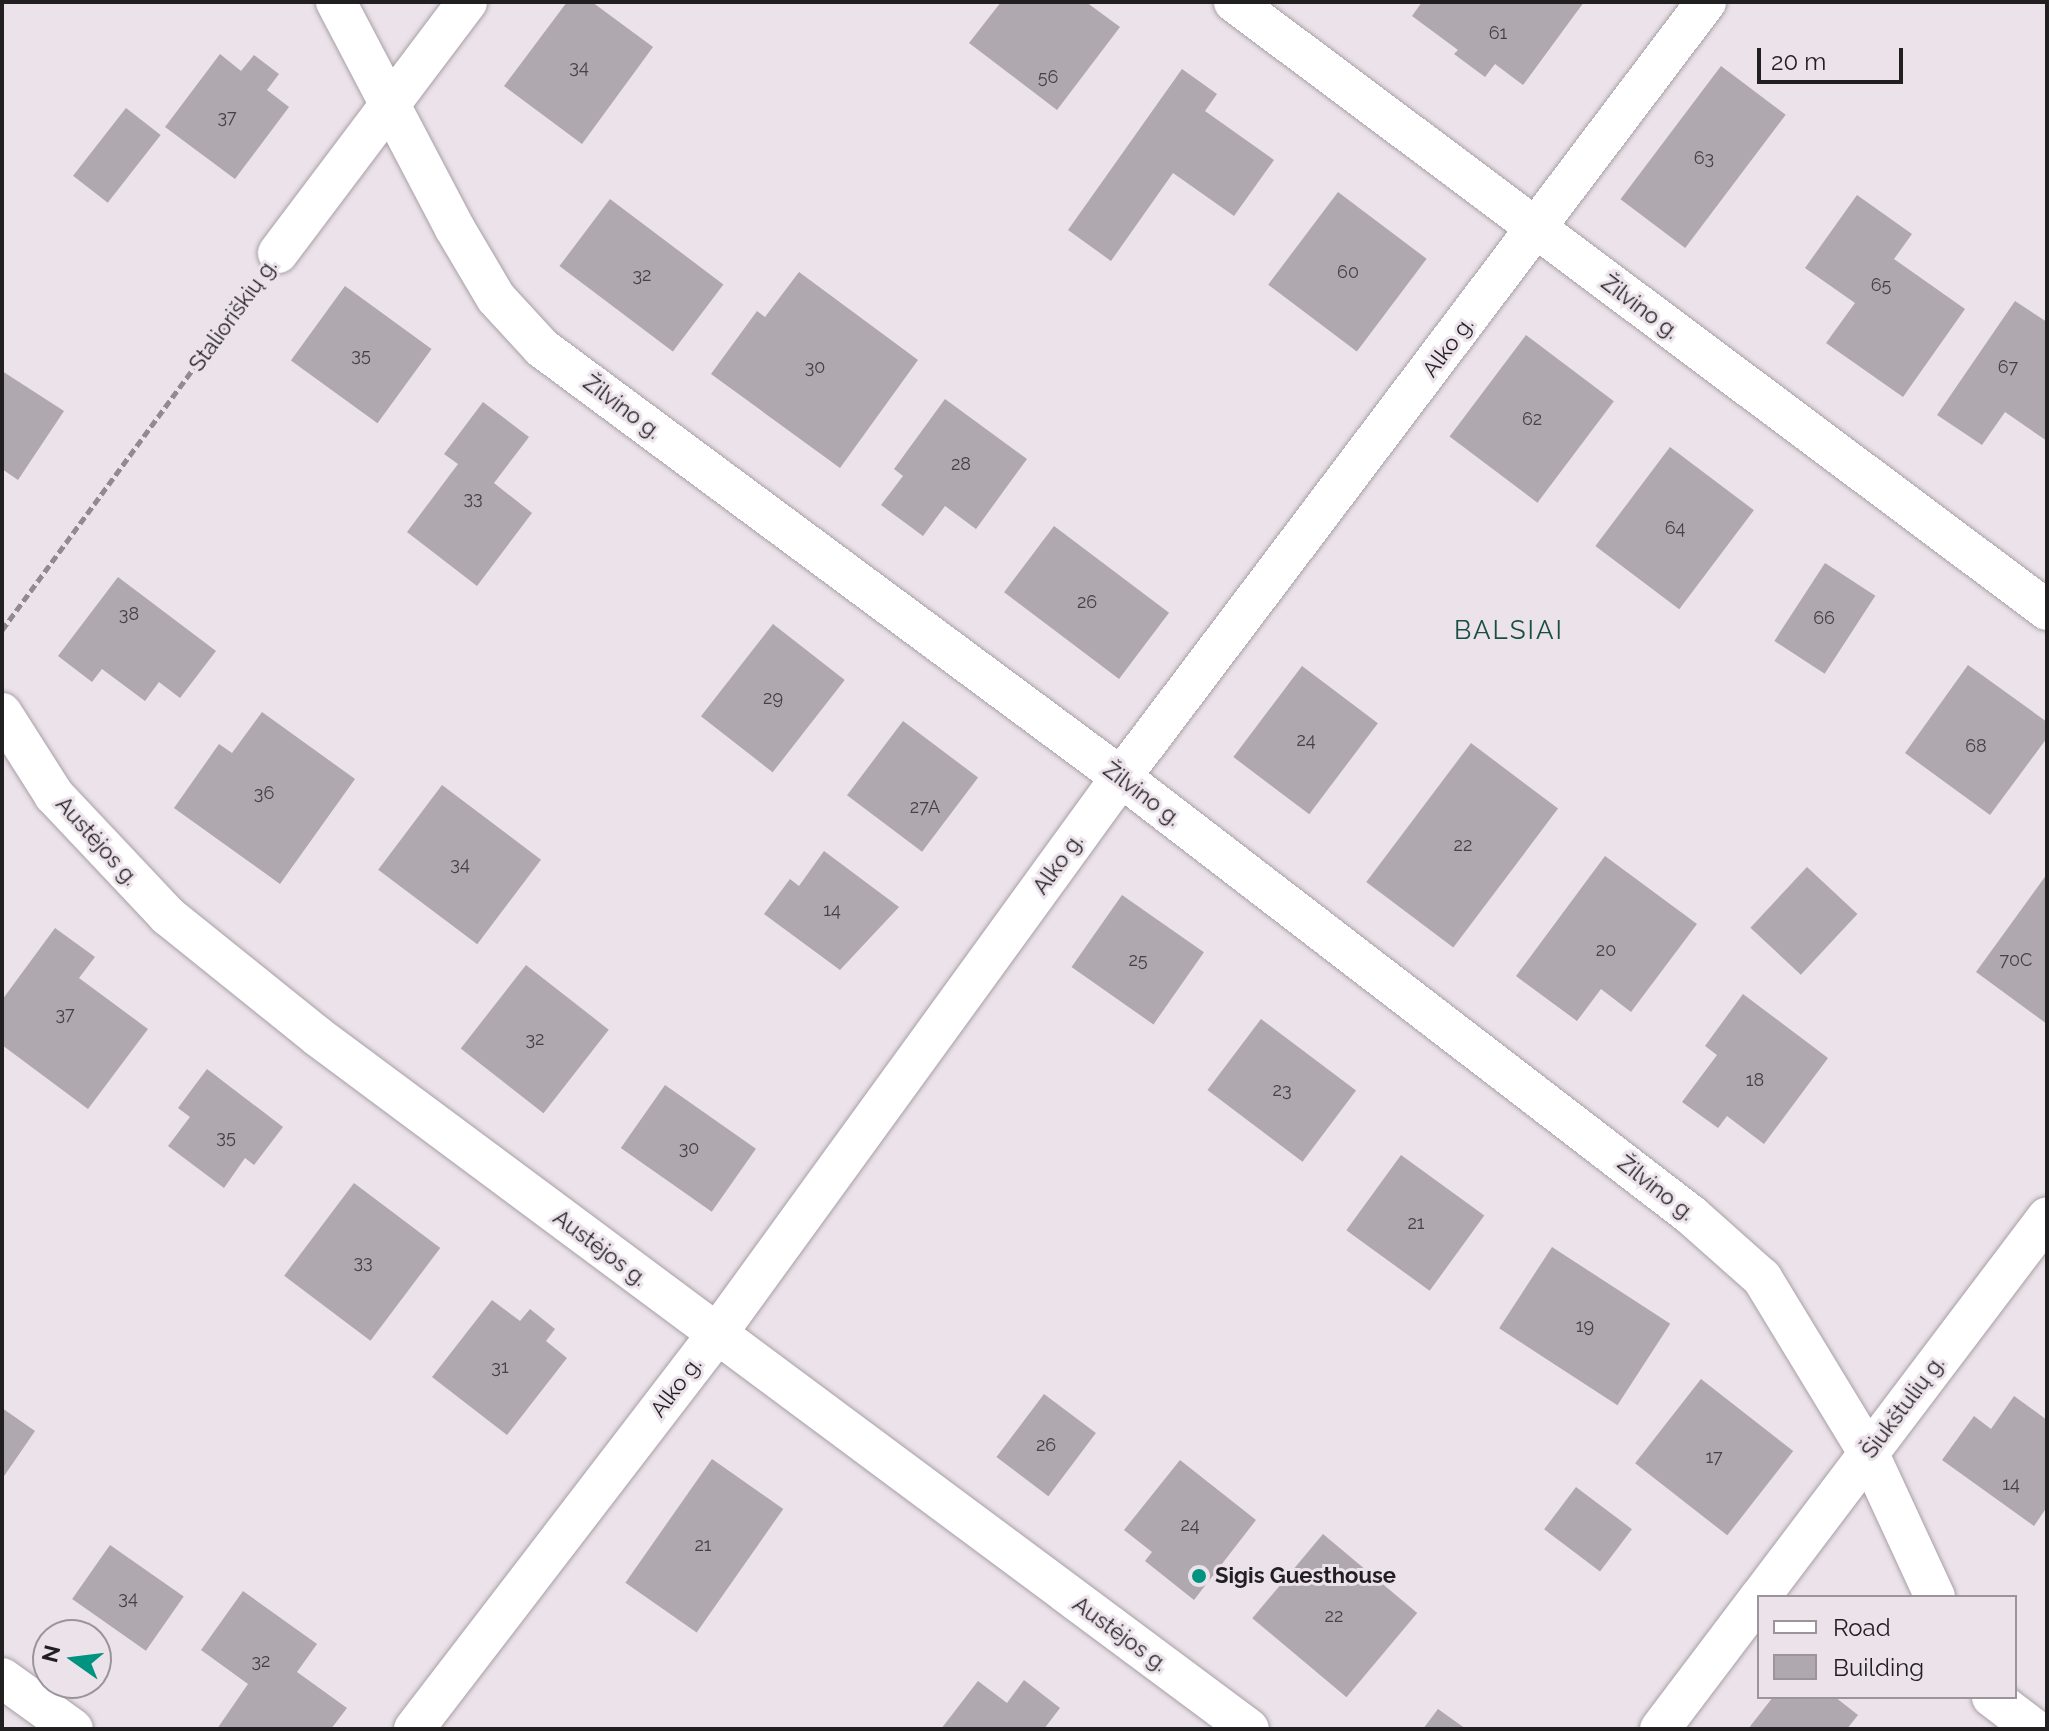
<!DOCTYPE html>
<html>
<head>
<meta charset="utf-8">
<style>
  body { margin:0 }
  #map { position:relative; width:2049px; height:1731px; overflow:hidden; background:#ebe2ea; font-family:Raleway,sans-serif }
  div>[style] { position:absolute }
  .building>* { inset:0; background:#b0a8af; transform-origin:0 0 }
  .path>* { height:5px; margin-top:-2.5px; transform-origin:0; background:repeating-linear-gradient(90deg,#918b90 0 8px,transparent 0 12px) }
  .roads { filter:drop-shadow(0 0 2px #a89fa6) drop-shadow(0 0 2px #a89fa6) }
  .minor>* { height:40px; margin:-20px; padding:0 20px; transform-origin:20px; border-radius:20px; background:#fff }
  .dots>* { width:22px; height:22px; translate:-50% -50%; box-sizing:border-box; border:4px solid #ebe2ea; border-radius:50% }
  span { translate:-50% -50%; white-space:nowrap; text-align:center; line-height:1.15; -webkit-text-stroke:6px #ebe2ea; paint-order:stroke }
  .number-label { font-size:18px; color:#464144 }
  .number-label span { -webkit-text-stroke-width:0 }
  .street-label { font-size:22px; color:#221f21 }
  .poi-label { font-size:22px; color:#221f21; font-weight:700 }
  .left { translate:0 -50%; text-align:left }
  .quarter-label { font-size:26px; color:#174f45; letter-spacing:2px }
  .frame { position:absolute; inset:0; border:4px solid #221f21; pointer-events:none }
  .legend { position:absolute; left:1757px; top:1595px; width:260px; height:104px; box-sizing:border-box; background:#ebe2ea; border:2px solid #9b949a; margin:0; padding:10px 14px; list-style:none; font-size:24px; color:#221f21 }
  .legend li { display:flex; align-items:center; gap:16px; height:40px }
  .legend b { width:40px; border:2px solid #9b949a }
  .north { position:absolute; left:32px; top:1619px; width:80px; height:80px; box-sizing:border-box; background:#ebe2ea; border:2px solid #9b949a; border-radius:50%; rotate:284deg; font-size:22px; font-weight:700; line-height:32px; text-align:center; color:#221f21 }
  .north::after { content:''; display:block; margin:auto; width:28px; height:36px; background:#009380; clip-path:polygon(50% 0,100% 100%,50% 72%,0 100%) }
  .scale { position:absolute; left:1757px; top:48px; width:146px; height:36px; box-sizing:border-box; border:4px solid #221f21; border-top:0; padding-left:10px; font-size:24px; line-height:28px; white-space:nowrap; color:#221f21; -webkit-text-stroke:6px #ebe2ea; paint-order:stroke }
</style>
</head>
<body>
<div id="map">
  <div class="building">
    <i style="clip-path:polygon(567px 2px,592px 2px,653px 47px,582px 144px,504px 86px)"></i>
    <i style="clip-path:polygon(1001px 2px,1086px 2px,1120px 27px,1057px 110px,969px 43px)"></i>
    <i style="clip-path:polygon(1422px 2px,1584px 2px,1523px 85px,1495px 64px,1485px 77px,1454px 54px,1458px 50px,1412px 16px)"></i>
    <i style="clip-path:polygon(220px 54px,241px 71px,254px 55px,279px 74px,267px 90px,289px 107px,235px 179px,165px 127px)"></i>
    <i style="left:1721px;top:66px;width:81px;height:167px;rotate:37deg"></i>
    <i style="clip-path:polygon(1182px 69px,1217px 94px,1205px 111px,1274px 160px,1234px 216px,1173px 173px,1111px 261px,1068px 230px)"></i>
    <i style="left:126px;top:108px;width:44px;height:86px;rotate:38deg"></i>
    <i style="left:1338px;top:192px;width:111px;height:116px;rotate:37deg"></i>
    <i style="clip-path:polygon(1857px 195px,1912px 234px,1894px 259px,1965px 309px,1903px 397px,1826px 343px,1855px 303px,1805px 268px)"></i>
    <i style="left:610px;top:199px;width:142px;height:84px;rotate:37deg"></i>
    <i style="clip-path:polygon(799px 272px,918px 360px,840px 468px,711px 374px,757px 311px,765px 317px)"></i>
    <i style="left:345px;top:286px;width:107px;height:92px;rotate:36deg"></i>
    <i style="clip-path:polygon(2015px 301px,2047px 322px,2047px 441px,2005px 412px,1982px 445px,1937px 415px)"></i>
    <i style="left:1526px;top:335px;width:110px;height:127px;rotate:37deg"></i>
    <i style="clip-path:polygon(2px 371px,64px 411px,18px 480px,2px 469px)"></i>
    <i style="clip-path:polygon(945px 399px,1027px 459px,976px 529px,945px 506px,923px 536px,881px 505px,903px 476px,894px 469px)"></i>
    <i style="clip-path:polygon(483px 402px,529px 437px,494px 483px,532px 513px,477px 586px,407px 532px,458px 464px,444px 454px)"></i>
    <i style="left:1670px;top:447px;width:105px;height:124px;rotate:37deg"></i>
    <i style="left:1054px;top:526px;width:144px;height:83px;rotate:37deg"></i>
    <i style="left:1825px;top:563px;width:60px;height:93px;rotate:33deg"></i>
    <i style="clip-path:polygon(118px 577px,216px 651px,180px 698px,159px 682px,145px 701px,102px 669px,92px 682px,58px 656px)"></i>
    <i style="left:773px;top:624px;width:91px;height:117px;rotate:38deg"></i>
    <i style="clip-path:polygon(1968px 665px,2047px 722px,2047px 738px,1990px 815px,1905px 753px)"></i>
    <i style="left:1302px;top:666px;width:95px;height:114px;rotate:37deg"></i>
    <i style="clip-path:polygon(262px 712px,355px 779px,280px 884px,174px 808px,219px 744px,232px 753px)"></i>
    <i style="left:903px;top:721px;width:94px;height:93px;rotate:37deg"></i>
    <i style="left:1471px;top:743px;width:109px;height:174px;rotate:37deg"></i>
    <i style="left:442px;top:785px;width:124px;height:106px;rotate:37deg"></i>
    <i style="clip-path:polygon(824px 851px,899px 907px,840px 970px,764px 914px,790px 879px,799px 886px)"></i>
    <i style="clip-path:polygon(1605px 856px,1697px 924px,1631px 1012px,1601px 989px,1577px 1021px,1516px 976px)"></i>
    <i style="left:1807px;top:867px;width:69px;height:83px;rotate:43deg"></i>
    <i style="clip-path:polygon(2047px 874px,2047px 1024px,1976px 972px)"></i>
    <i style="left:1122px;top:895px;width:100px;height:88px;rotate:35deg"></i>
    <i style="clip-path:polygon(55px 928px,95px 957px,79px 978px,148px 1029px,88px 1109px,2px 1045px,2px 1000px)"></i>
    <i style="left:526px;top:965px;width:105px;height:106px;rotate:38deg"></i>
    <i style="clip-path:polygon(1743px 994px,1828px 1058px,1764px 1144px,1727px 1116px,1718px 1128px,1682px 1102px,1717px 1055px,1705px 1046px)"></i>
    <i style="left:1261px;top:1019px;width:119px;height:89px;rotate:37deg"></i>
    <i style="clip-path:polygon(207px 1069px,283px 1127px,254px 1165px,245px 1158px,224px 1188px,168px 1146px,190px 1117px,178px 1108px)"></i>
    <i style="left:665px;top:1085px;width:111px;height:77px;rotate:35deg"></i>
    <i style="left:1401px;top:1155px;width:103px;height:93px;rotate:36deg"></i>
    <i style="left:354px;top:1183px;width:108px;height:116px;rotate:37deg"></i>
    <i style="left:1552px;top:1247px;width:141px;height:97px;rotate:33deg"></i>
    <i style="clip-path:polygon(492px 1300px,520px 1321px,530px 1309px,555px 1329px,546px 1341px,567px 1358px,507px 1435px,432px 1377px)"></i>
    <i style="left:1701px;top:1379px;width:117px;height:107px;rotate:38deg"></i>
    <i style="left:1044px;top:1394px;width:65px;height:79px;rotate:37deg"></i>
    <i style="clip-path:polygon(2014px 1396px,2047px 1420px,2047px 1507px,2034px 1526px,1942px 1460px,1974px 1416px,1991px 1429px)"></i>
    <i style="clip-path:polygon(2px 1408px,35px 1431px,2px 1479px)"></i>
    <i style="left:712px;top:1459px;width:87px;height:151px;rotate:35deg"></i>
    <i style="clip-path:polygon(1180px 1460px,1256px 1520px,1194px 1600px,1145px 1561px,1152px 1552px,1124px 1530px)"></i>
    <i style="left:1576px;top:1487px;width:70px;height:53px;rotate:37deg"></i>
    <i style="left:1323px;top:1534px;width:123px;height:110px;rotate:40deg"></i>
    <i style="left:110px;top:1545px;width:90px;height:66px;rotate:35deg"></i>
    <i style="clip-path:polygon(243px 1591px,317px 1644px,297px 1672px,347px 1708px,331px 1729px,217px 1729px,248px 1684px,201px 1650px)"></i>
    <i style="clip-path:polygon(1024px 1680px,1060px 1708px,1044px 1729px,941px 1729px,978px 1681px,1007px 1703px)"></i>
    <i style="clip-path:polygon(1773px 1697px,1835px 1697px,1858px 1715px,1847px 1729px,1748px 1729px)"></i>
    <i style="clip-path:polygon(1438px 1709px,1466px 1729px,1423px 1729px)"></i>
  </div>
  <div class="path">
    <i style="left:2px;top:630px;width:424px;rotate:-53.8deg"></i>
  </div>
  <div class="roads">
    <div class="minor">
      <i style="left:336px;top:2px;width:254px;rotate:62.3deg"></i>
      <i style="left:454px;top:227px;width:82px;rotate:59.4deg"></i>
      <i style="left:496px;top:298px;width:68px;rotate:47.4deg"></i>
      <i style="left:542px;top:348px;width:721px;rotate:36.54deg"></i>
      <i style="left:1121px;top:777px;width:719px;rotate:37.54deg"></i>
      <i style="left:1691px;top:1215px;width:95px;rotate:41.6deg"></i>
      <i style="left:1762px;top:1278px;width:204px;rotate:58.7deg"></i>
      <i style="left:1868px;top:1452px;width:160px;rotate:65.2deg"></i>
      <i style="left:1234px;top:2px;width:1015px;rotate:36.79deg"></i>
      <i style="left:278px;top:253px;width:314px;rotate:-53deg"></i>
      <i style="left:2px;top:713px;width:97px;rotate:57.6deg"></i>
      <i style="left:54px;top:795px;width:166px;rotate:46.7deg"></i>
      <i style="left:168px;top:916px;width:191px;rotate:38.8deg"></i>
      <i style="left:317px;top:1036px;width:1161px;rotate:36.63deg"></i>
      <i style="left:1760px;top:1597px;width:476px;rotate:-52.9deg"></i>
      <i style="left:2px;top:1678px;width:87px;rotate:35.7deg"></i>
      <i style="left:1992px;top:1697px;width:53px;rotate:37.3deg"></i>
      <i style="left:414px;top:1729px;width:496px;rotate:-52.5deg"></i>
      <i style="left:716px;top:1335px;width:689px;rotate:-54.03deg"></i>
      <i style="left:1121px;top:777px;width:971px;rotate:-52.95deg"></i>
      <i style="left:1660px;top:1729px;width:164px;rotate:-52.9deg"></i>
    </div>
  </div>
  <div class="dots">
    <i style="left:1199px;top:1576px;background:#009380"></i>
  </div>
  <div class="number-label">
    <span style="left:1498px;top:33px">61</span>
    <span style="left:579px;top:67px">34</span>
    <span style="left:1048px;top:77px">56</span>
    <span style="left:227px;top:117px">37</span>
    <span style="left:1704px;top:158px">63</span>
    <span style="left:1348px;top:272px">60</span>
    <span style="left:642px;top:275px">32</span>
    <span style="left:1881px;top:285px">65</span>
    <span style="left:361px;top:355px">35</span>
    <span style="left:815px;top:367px">30</span>
    <span style="left:2008px;top:367px">67</span>
    <span style="left:1532px;top:419px">62</span>
    <span style="left:961px;top:464px">28</span>
    <span style="left:473px;top:498px">33</span>
    <span style="left:1675px;top:528px">64</span>
    <span style="left:1087px;top:602px">26</span>
    <span style="left:129px;top:614px">38</span>
    <span style="left:1824px;top:618px">66</span>
    <span style="left:773px;top:698px">29</span>
    <span style="left:1306px;top:740px">24</span>
    <span style="left:1976px;top:746px">68</span>
    <span style="left:264px;top:793px">36</span>
    <span style="left:925px;top:807px">27A</span>
    <span style="left:1463px;top:845px">22</span>
    <span style="left:460px;top:864px">34</span>
    <span style="left:832px;top:910px">14</span>
    <span style="left:1606px;top:950px">20</span>
    <span style="left:1138px;top:960px">25</span>
    <span style="left:2016px;top:960px">70C</span>
    <span style="left:65px;top:1014px">37</span>
    <span style="left:535px;top:1039px">32</span>
    <span style="left:1755px;top:1080px">18</span>
    <span style="left:1282px;top:1090px">23</span>
    <span style="left:226px;top:1137px">35</span>
    <span style="left:689px;top:1148px">30</span>
    <span style="left:1416px;top:1223px">21</span>
    <span style="left:363px;top:1262px">33</span>
    <span style="left:1585px;top:1326px">19</span>
    <span style="left:500px;top:1367px">31</span>
    <span style="left:1046px;top:1445px">26</span>
    <span style="left:1714px;top:1457px">17</span>
    <span style="left:2011px;top:1484px">14</span>
    <span style="left:1190px;top:1525px">24</span>
    <span style="left:703px;top:1545px">21</span>
    <span style="left:128px;top:1598px">34</span>
    <span style="left:1334px;top:1616px">22</span>
    <span style="left:261px;top:1661px">32</span>
  </div>
  <div class="street-label">
    <span style="left:1640px;top:307px;rotate:37deg">Žilvino g.</span>
    <span style="left:233px;top:315px;rotate:-54deg">Stalioriškių g.</span>
    <span style="left:1448px;top:347px;rotate:-53deg">Alko g.</span>
    <span style="left:622px;top:407px;rotate:37deg">Žilvino g.</span>
    <span style="left:1142px;top:794px;rotate:37deg">Žilvino g.</span>
    <span style="left:97px;top:841px;rotate:48deg">Austėjos g.</span>
    <span style="left:1058px;top:864px;rotate:-54deg">Alko g.</span>
    <span style="left:1656px;top:1188px;rotate:38deg">Žilvino g.</span>
    <span style="left:600px;top:1248px;rotate:37deg">Austėjos g.</span>
    <span style="left:676px;top:1387px;rotate:-53deg">Alko g.</span>
    <span style="left:1903px;top:1407px;rotate:-53deg">Šiukštulių g.</span>
    <span style="left:1120px;top:1634px;rotate:36deg">Austėjos g.</span>
  </div>
  <div class="poi-label">
    <span class="left" style="left:1215px;top:1576px">Sigis Guesthouse</span>
  </div>
  <div class="quarter-label">
    <span style="left:1509px;top:631px">BALSIAI</span>
  </div>
  <div class="frame"></div>
  <ul class="legend">
  <li><b style="height:10px;background:#fff"></b>Road</li>
  <li><b style="height:22px;background:#b0a8af"></b>Building</li>
  </ul>
  <div class="north">N</div>
  <div class="scale">20 m</div>
</div>
</body>
</html>
